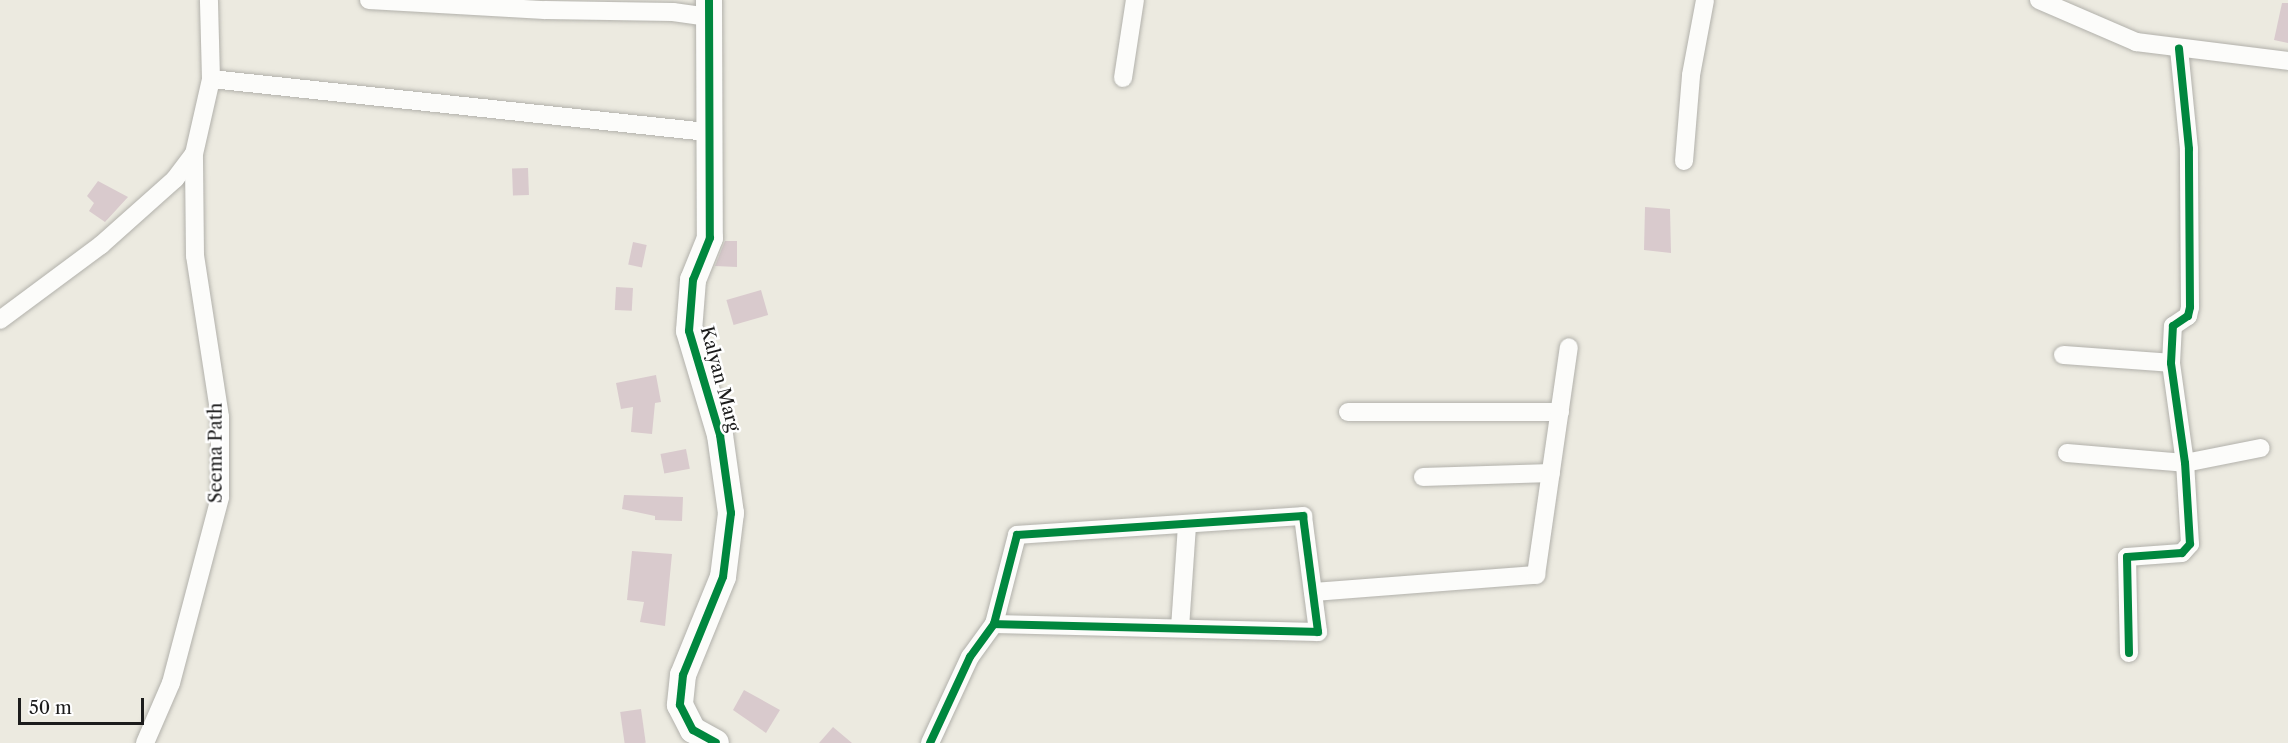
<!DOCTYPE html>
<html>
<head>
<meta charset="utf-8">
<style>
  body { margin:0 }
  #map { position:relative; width:2288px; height:743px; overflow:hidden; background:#eceae0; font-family:"Libre Caslon Text",serif }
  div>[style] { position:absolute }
  .building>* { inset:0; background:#d9cacd; transform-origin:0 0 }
  .roads { filter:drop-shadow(0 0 2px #b2b1ab) drop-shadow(0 0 2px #b2b1ab) }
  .street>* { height:18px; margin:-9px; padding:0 9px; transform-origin:9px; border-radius:9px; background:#fcfcfa }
  .secondary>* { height:26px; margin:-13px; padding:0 13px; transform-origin:13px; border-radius:13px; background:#fcfcfa }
  .cycleway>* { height:8px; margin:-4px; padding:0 4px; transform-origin:4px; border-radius:4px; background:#00873e }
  span { translate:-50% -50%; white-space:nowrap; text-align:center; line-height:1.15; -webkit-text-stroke:5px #fff; paint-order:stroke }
  .street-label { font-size:18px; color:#1c1c1c }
  .scale { position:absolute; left:18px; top:698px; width:126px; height:27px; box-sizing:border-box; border:3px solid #1c1c1c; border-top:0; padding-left:8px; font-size:18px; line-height:21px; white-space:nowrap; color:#1c1c1c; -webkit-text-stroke:4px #fff; paint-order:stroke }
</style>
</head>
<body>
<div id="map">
  <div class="building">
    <i style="clip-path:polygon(2282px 3px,2288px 3px,2288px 43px,2274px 40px)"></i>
    <i style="left:528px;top:168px;width:27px;height:16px;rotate:88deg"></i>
    <i style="clip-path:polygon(98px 181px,128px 197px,105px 222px,89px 211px,94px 203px,87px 196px)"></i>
    <i style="clip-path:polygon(1645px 207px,1670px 209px,1671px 253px,1644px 250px)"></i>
    <i style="clip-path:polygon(725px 241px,737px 241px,737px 267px,715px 266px)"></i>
    <i style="left:633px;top:242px;width:14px;height:23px;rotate:12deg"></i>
    <i style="left:616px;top:287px;width:17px;height:23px;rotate:3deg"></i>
    <i style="left:761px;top:290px;width:26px;height:36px;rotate:74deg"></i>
    <i style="clip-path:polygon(656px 375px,661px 402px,655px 403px,652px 434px,631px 432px,633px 407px,621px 409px,616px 383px)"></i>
    <i style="left:686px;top:449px;width:20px;height:26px;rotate:79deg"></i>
    <i style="clip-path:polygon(624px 495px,683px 497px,682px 521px,655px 520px,655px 516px,622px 509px)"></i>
    <i style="clip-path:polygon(632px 551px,672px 554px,665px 626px,640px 622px,644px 602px,627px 600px)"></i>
    <i style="clip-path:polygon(744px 690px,780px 710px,766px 733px,733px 710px)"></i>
    <i style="left:641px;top:709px;width:34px;height:21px;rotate:82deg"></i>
    <i style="clip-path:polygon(833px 727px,852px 743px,819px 743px)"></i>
  </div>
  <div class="roads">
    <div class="street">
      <i style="left:369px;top:0;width:176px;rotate:3.3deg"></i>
      <i style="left:545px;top:10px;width:128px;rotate:0.9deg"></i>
      <i style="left:673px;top:12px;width:36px;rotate:8deg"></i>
      <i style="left:2039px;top:0;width:106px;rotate:23.4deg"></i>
      <i style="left:2136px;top:42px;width:153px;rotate:7.1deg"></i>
      <i style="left:1123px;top:78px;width:79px;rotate:-81.3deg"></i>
      <i style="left:211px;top:79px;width:500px;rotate:6.1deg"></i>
      <i style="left:1684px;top:161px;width:86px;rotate:-85.3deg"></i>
      <i style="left:1691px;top:75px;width:76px;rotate:-79.4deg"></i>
      <i style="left:0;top:320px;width:126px;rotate:-36.6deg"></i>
      <i style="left:101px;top:245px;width:99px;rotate:-41.7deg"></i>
      <i style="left:175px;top:179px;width:31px;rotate:-53deg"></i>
      <i style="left:194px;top:154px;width:77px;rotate:-77.2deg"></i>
      <i style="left:211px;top:79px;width:79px;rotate:-91.5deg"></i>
      <i style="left:2063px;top:355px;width:108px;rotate:4.2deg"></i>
      <i style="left:1348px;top:412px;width:212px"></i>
      <i style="left:2067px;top:453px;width:118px;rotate:4.8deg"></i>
      <i style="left:2185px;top:463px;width:77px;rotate:-11.2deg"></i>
      <i style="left:1423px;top:477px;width:128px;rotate:-1.8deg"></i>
      <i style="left:1313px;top:592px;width:224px;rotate:-4.4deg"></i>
      <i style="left:1536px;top:575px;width:230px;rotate:-81.8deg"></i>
      <i style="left:1180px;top:628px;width:104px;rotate:-86.1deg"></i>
      <i style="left:2129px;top:653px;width:96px;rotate:-91.2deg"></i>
      <i style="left:2127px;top:557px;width:55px;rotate:-4.2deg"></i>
      <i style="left:2182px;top:553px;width:12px;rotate:-48deg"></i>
      <i style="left:2190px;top:544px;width:81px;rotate:-93.5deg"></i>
      <i style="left:2185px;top:463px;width:101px;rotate:-98deg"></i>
      <i style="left:2171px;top:363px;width:37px;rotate:-87deg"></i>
      <i style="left:2173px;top:326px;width:18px;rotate:-34deg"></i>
      <i style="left:2188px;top:316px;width:9px;rotate:-77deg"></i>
      <i style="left:2190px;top:307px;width:158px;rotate:-90.4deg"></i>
      <i style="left:2189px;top:149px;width:101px;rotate:-95.7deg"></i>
      <i style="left:145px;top:743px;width:65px;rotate:-66.6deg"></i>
      <i style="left:171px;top:683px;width:192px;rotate:-75.2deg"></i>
      <i style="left:220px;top:497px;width:80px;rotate:-90deg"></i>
      <i style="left:220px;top:417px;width:163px;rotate:-98.8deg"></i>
      <i style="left:195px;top:256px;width:102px;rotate:-90.6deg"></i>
      <i style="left:930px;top:743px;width:95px;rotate:-65.1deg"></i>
      <i style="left:970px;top:657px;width:41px;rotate:-54deg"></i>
      <i style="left:994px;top:624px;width:92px;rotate:-75.5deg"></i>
      <i style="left:1017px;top:535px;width:287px;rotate:-3.8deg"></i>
      <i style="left:1303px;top:516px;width:117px;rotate:82.6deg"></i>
      <i style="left:1318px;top:632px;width:324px;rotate:-178.6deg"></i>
    </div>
    <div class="secondary">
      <i style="left:709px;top:0;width:238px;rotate:89.8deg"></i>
      <i style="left:710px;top:238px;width:45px;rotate:112deg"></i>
      <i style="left:693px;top:280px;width:51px;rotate:94.5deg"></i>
      <i style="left:689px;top:331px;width:109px;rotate:73.4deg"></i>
      <i style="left:720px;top:435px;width:79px;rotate:82deg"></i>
      <i style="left:731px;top:513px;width:64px;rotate:97.1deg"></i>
      <i style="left:723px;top:577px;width:106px;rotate:112.2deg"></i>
      <i style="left:683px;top:675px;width:30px;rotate:96deg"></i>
      <i style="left:680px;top:705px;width:28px;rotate:63deg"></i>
      <i style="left:693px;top:730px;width:26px;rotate:29deg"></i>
    </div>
  </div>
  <div class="cycleway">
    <i style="left:709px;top:0;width:238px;rotate:89.8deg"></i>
    <i style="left:710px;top:238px;width:45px;rotate:112deg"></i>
    <i style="left:693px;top:280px;width:51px;rotate:94.5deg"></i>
    <i style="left:689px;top:331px;width:109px;rotate:73.4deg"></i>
    <i style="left:720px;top:435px;width:79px;rotate:82deg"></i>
    <i style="left:731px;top:513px;width:64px;rotate:97.1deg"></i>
    <i style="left:723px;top:577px;width:106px;rotate:112.2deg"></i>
    <i style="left:683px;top:675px;width:30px;rotate:96deg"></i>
    <i style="left:680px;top:705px;width:28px;rotate:63deg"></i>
    <i style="left:693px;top:730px;width:26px;rotate:29deg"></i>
    <i style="left:2129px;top:653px;width:96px;rotate:-91.2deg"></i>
    <i style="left:2127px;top:557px;width:55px;rotate:-4.2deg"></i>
    <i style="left:2182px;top:553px;width:12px;rotate:-48deg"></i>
    <i style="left:2190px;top:544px;width:81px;rotate:-93.5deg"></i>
    <i style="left:2185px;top:463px;width:101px;rotate:-98deg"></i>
    <i style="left:2171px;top:363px;width:37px;rotate:-87deg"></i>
    <i style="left:2173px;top:326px;width:18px;rotate:-34deg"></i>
    <i style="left:2188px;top:316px;width:9px;rotate:-77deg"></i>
    <i style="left:2190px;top:307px;width:158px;rotate:-90.4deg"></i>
    <i style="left:2189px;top:149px;width:101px;rotate:-95.7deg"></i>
    <i style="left:930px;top:743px;width:95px;rotate:-65.1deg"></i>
    <i style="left:970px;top:657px;width:41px;rotate:-54deg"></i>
    <i style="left:994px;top:624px;width:92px;rotate:-75.5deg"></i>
    <i style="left:1017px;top:535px;width:287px;rotate:-3.8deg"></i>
    <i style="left:1303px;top:516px;width:117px;rotate:82.6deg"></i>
    <i style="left:1318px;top:632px;width:324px;rotate:-178.6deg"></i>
  </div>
  <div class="street-label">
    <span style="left:720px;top:379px;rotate:75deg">Kalyan Marg</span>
    <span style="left:216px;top:453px;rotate:-90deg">Seema Path</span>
  </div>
  <div class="scale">50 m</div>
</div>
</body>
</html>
